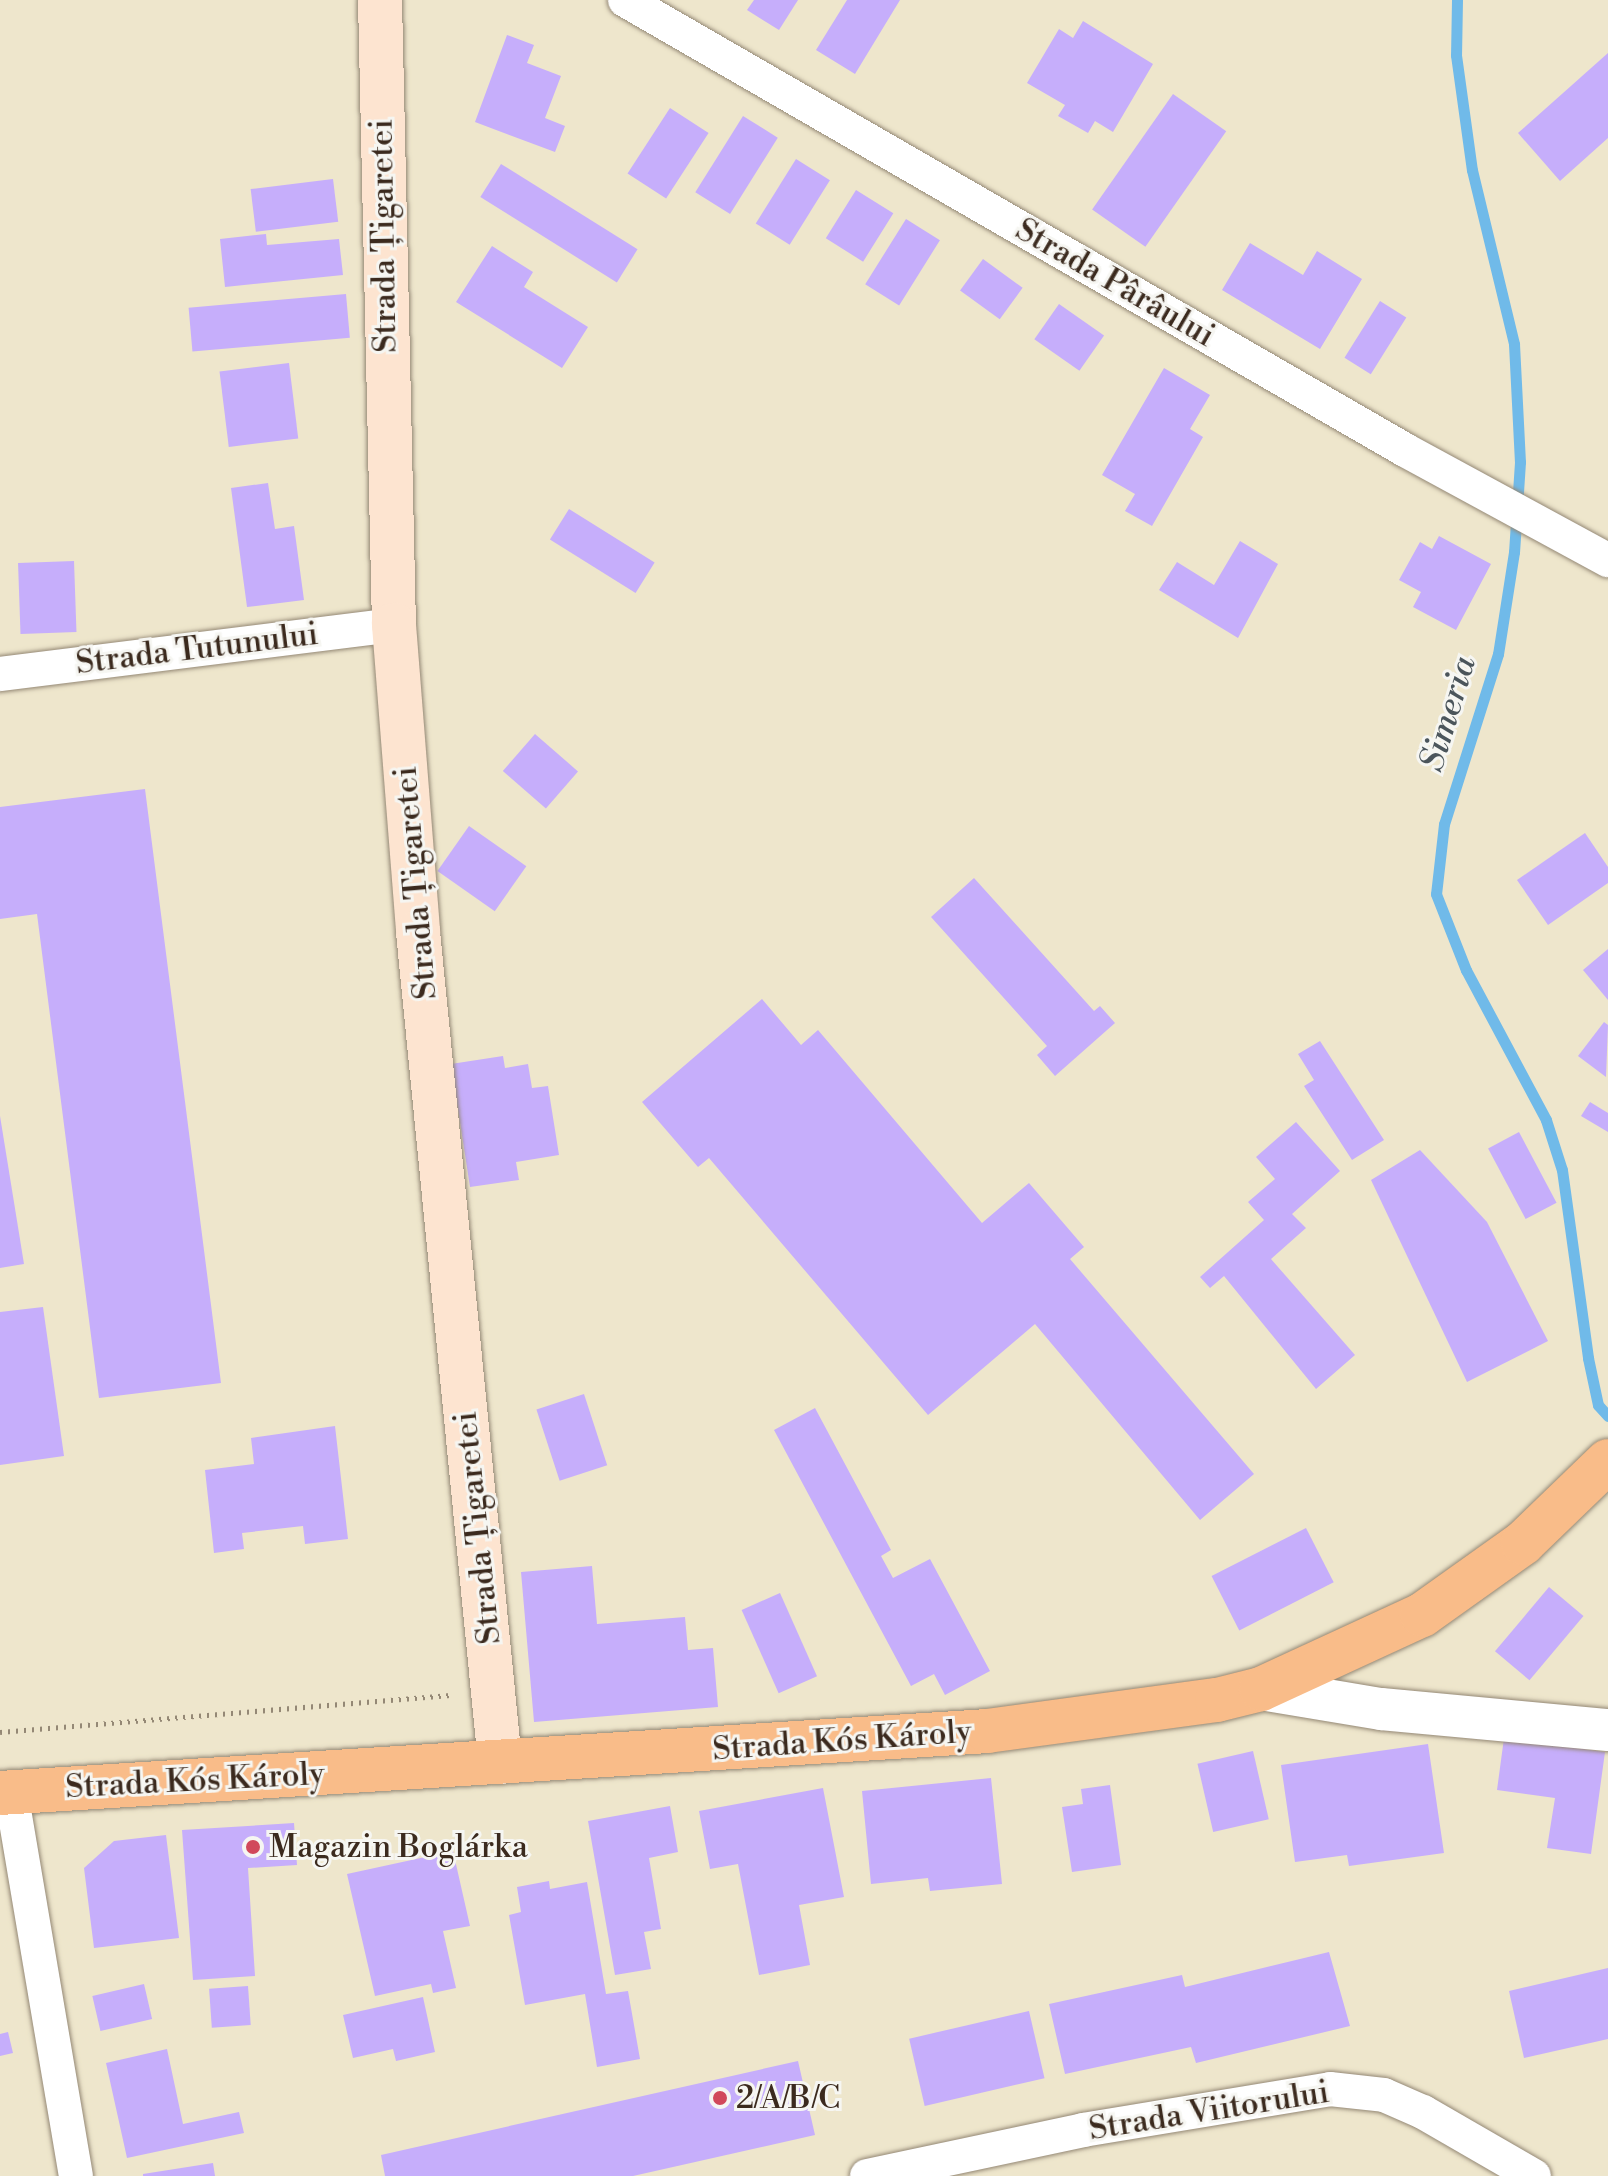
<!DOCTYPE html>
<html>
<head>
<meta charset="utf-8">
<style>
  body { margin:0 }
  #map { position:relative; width:1608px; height:2176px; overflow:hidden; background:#eee6cc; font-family:"Libre Bodoni",serif }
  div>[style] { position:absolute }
  .stream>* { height:11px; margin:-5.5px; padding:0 5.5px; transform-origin:5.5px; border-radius:5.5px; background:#70bae9 }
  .building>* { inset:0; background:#c6aefb; transform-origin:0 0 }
  .path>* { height:5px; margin-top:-2.5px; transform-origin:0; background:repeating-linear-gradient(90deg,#948875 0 2px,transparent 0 8px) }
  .roads { filter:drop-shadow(0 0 2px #948875) drop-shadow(0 0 2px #948875) }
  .minor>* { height:34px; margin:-17px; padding:0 17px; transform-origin:17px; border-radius:17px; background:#fff }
  .tertiary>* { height:42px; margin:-21px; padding:0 21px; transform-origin:21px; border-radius:21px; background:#fff }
  .secondary>* { height:44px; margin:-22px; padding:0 22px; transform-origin:22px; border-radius:22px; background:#fde4d0 }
  .primary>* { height:44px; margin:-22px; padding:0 22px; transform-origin:22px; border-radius:22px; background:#f9bc89 }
  .dots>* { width:22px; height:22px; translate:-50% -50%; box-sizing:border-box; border:4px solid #f6f6f2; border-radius:50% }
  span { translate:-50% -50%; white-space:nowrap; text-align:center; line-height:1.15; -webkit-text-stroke:6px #f6f6f2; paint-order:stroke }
  .street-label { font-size:32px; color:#3b2a1e }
  .poi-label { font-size:32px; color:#3b2a1e }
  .left { translate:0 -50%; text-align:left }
  .water-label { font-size:34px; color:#4b555b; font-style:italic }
</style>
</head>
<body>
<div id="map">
  <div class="stream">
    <i style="left:1457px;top:0;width:55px;rotate:91deg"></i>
    <i style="left:1456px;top:55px;width:116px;rotate:82.1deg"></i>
    <i style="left:1472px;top:170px;width:179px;rotate:76.4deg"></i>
    <i style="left:1514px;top:344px;width:118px;rotate:87.1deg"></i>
    <i style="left:1520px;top:462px;width:90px;rotate:93.8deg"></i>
    <i style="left:1514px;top:552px;width:103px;rotate:98.9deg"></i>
    <i style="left:1498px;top:654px;width:178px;rotate:107.6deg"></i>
    <i style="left:1444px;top:824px;width:70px;rotate:96.5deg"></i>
    <i style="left:1436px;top:894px;width:82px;rotate:68.5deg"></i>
    <i style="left:1466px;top:970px;width:170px;rotate:61.9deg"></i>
    <i style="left:1546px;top:1120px;width:52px;rotate:72.3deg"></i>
    <i style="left:1562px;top:1170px;width:190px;rotate:82.1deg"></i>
    <i style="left:1588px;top:1358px;width:48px;rotate:78deg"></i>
    <i style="left:1598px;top:1405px;width:15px;rotate:48deg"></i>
  </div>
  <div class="building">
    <i style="clip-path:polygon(754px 0,798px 0,779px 30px,747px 10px)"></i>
    <i style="clip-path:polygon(847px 0,900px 0,855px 74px,816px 50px)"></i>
    <i style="clip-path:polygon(1083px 21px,1153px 64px,1113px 132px,1095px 121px,1088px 133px,1058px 116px,1065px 105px,1027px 83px,1059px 29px,1073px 38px)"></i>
    <i style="clip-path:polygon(507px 35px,534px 45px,527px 63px,561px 76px,545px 118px,565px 126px,555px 152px,475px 122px)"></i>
    <i style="clip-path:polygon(1608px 53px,1608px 138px,1560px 181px,1518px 133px)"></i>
    <i style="left:1173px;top:94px;width:65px;height:141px;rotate:35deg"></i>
    <i style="left:670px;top:108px;width:46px;height:78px;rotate:33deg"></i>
    <i style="left:743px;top:116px;width:41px;height:90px;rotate:32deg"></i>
    <i style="left:796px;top:159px;width:40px;height:76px;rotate:32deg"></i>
    <i style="left:501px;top:164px;width:161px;height:39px;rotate:32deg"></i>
    <i style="left:333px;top:179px;width:43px;height:83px;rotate:83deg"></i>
    <i style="left:856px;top:190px;width:44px;height:57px;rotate:32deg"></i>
    <i style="left:906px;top:219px;width:40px;height:77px;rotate:32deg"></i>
    <i style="clip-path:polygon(266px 234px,267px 245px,339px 239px,343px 275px,225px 287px,220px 239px)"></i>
    <i style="clip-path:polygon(1250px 243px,1303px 275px,1317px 251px,1362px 279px,1320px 349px,1222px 290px)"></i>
    <i style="clip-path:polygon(492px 246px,533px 272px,524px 287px,588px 327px,562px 368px,456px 302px)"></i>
    <i style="left:983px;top:259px;width:49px;height:39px;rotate:36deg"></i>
    <i style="left:346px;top:294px;width:44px;height:158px;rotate:85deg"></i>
    <i style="left:1380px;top:301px;width:31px;height:67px;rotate:32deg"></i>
    <i style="left:1059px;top:304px;width:55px;height:43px;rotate:35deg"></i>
    <i style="left:289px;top:363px;width:76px;height:70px;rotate:83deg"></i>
    <i style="clip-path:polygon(1164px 368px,1210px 395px,1190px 429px,1203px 437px,1152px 526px,1125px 511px,1135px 494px,1102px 475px)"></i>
    <i style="clip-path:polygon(268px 483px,275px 529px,294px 526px,304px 600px,247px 607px,231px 488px)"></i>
    <i style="left:569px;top:509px;width:101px;height:36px;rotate:32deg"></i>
    <i style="clip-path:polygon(1439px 536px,1491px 564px,1456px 630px,1413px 607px,1421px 592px,1399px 580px,1420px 542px,1432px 549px)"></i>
    <i style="clip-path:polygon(1240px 541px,1278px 564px,1238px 638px,1159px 590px,1177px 562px,1214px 585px)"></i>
    <i style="left:74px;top:561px;width:71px;height:56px;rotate:88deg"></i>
    <i style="left:535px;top:734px;width:57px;height:49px;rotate:41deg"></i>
    <i style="clip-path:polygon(145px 789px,221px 1383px,99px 1398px,37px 914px,0 919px,0 807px)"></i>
    <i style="left:469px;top:826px;width:70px;height:55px;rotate:35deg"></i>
    <i style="clip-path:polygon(1585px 833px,1608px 867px,1608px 883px,1548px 925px,1517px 880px)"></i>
    <i style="clip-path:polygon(974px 878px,1094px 1011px,1100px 1006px,1115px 1023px,1055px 1076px,1037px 1055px,1047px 1046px,931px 917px)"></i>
    <i style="clip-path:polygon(1608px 949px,1608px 1000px,1583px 970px)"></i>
    <i style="clip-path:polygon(762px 999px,801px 1045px,818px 1030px,982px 1223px,1029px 1183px,1084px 1247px,1070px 1259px,1254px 1474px,1200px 1520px,1035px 1324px,928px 1415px,709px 1158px,698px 1167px,642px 1102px)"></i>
    <i style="clip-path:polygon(1604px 1022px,1608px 1025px,1606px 1077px,1578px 1056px)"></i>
    <i style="clip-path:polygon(1320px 1041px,1384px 1140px,1352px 1160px,1304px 1086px,1314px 1080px,1298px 1054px)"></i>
    <i style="clip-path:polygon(503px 1056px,505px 1068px,528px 1064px,532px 1088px,548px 1086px,559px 1155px,516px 1162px,519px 1180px,470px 1187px,451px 1064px)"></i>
    <i style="clip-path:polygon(1590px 1102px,1608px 1113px,1608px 1132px,1581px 1116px)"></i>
    <i style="clip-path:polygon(0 1116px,24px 1264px,0 1268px)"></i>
    <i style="clip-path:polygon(1296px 1122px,1340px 1171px,1292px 1214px,1306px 1228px,1271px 1259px,1355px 1355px,1316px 1389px,1224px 1276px,1210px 1288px,1200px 1277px,1264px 1220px,1248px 1202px,1275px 1179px,1256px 1157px)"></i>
    <i style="left:1519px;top:1132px;width:80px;height:35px;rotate:62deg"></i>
    <i style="clip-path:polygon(1420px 1150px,1487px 1222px,1548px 1341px,1467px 1382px,1371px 1180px)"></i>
    <i style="clip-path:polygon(43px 1307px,64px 1456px,0 1465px,0 1312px)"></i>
    <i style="left:584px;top:1394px;width:75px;height:50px;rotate:72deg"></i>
    <i style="clip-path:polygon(815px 1408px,891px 1550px,881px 1556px,893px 1578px,930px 1559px,990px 1671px,945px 1695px,934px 1674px,911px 1686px,774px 1430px)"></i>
    <i style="clip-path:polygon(335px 1426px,348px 1539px,305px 1544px,303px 1526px,242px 1533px,244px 1549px,214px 1553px,205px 1470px,254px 1464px,251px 1438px)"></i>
    <i style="left:1306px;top:1528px;width:61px;height:106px;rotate:63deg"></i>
    <i style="clip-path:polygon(592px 1566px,597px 1624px,685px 1617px,688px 1650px,713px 1648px,718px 1707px,534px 1722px,521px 1572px)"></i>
    <i style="left:1549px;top:1587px;width:45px;height:84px;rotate:40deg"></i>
    <i style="left:780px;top:1593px;width:91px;height:42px;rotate:66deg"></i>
    <i style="clip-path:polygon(1504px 1738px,1605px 1752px,1591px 1854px,1547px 1848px,1555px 1798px,1497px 1790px)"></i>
    <i style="clip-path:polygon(1428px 1744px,1444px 1853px,1349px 1866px,1347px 1855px,1295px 1862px,1281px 1765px)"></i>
    <i style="left:1253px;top:1751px;width:70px;height:57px;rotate:77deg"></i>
    <i style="clip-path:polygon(991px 1778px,1002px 1884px,930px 1891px,928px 1878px,871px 1884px,862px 1791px)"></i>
    <i style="clip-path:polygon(1110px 1785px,1121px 1865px,1072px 1872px,1062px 1807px,1083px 1804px,1081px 1789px)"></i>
    <i style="clip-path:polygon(823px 1788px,844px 1897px,799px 1905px,810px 1965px,759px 1975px,738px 1864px,710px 1869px,699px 1811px)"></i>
    <i style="clip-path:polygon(670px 1806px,678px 1852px,649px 1858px,661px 1929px,644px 1932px,651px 1969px,615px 1975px,588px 1821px)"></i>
    <i style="clip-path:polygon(294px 1823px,297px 1865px,248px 1868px,255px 1976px,193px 1980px,182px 1830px)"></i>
    <i style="clip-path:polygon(166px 1835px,179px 1938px,94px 1948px,84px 1868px,114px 1841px)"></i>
    <i style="clip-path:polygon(453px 1851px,470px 1926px,443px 1931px,456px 1988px,433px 1993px,431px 1984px,375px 1996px,347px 1874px)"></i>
    <i style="clip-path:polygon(549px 1881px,550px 1889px,587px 1882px,606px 1994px,628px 1991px,640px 2059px,597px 2067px,585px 1994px,525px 2005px,509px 1915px,521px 1912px,517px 1887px)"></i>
    <i style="clip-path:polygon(1329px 1952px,1350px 2026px,1196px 2063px,1191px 2047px,1065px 2074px,1049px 2004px,1182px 1975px,1185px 1987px)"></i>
    <i style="clip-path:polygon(1608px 1968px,1608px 2039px,1524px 2058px,1509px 1991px)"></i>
    <i style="left:144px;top:1984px;width:36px;height:53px;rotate:77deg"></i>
    <i style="left:248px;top:1986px;width:39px;height:39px;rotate:86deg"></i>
    <i style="clip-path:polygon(423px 1997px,435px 2052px,396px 2061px,393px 2049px,353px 2058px,343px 2015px)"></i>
    <i style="left:1029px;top:2011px;width:69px;height:123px;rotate:77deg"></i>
    <i style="clip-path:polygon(8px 2032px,13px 2053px,0 2056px,0 2034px)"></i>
    <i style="clip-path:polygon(167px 2049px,183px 2124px,239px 2112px,244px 2133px,127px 2158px,106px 2063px)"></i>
    <i style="clip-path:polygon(798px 2061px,815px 2135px,633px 2176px,385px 2176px,381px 2155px)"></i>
    <i style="clip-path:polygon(213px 2163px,215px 2176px,143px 2176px,143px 2174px)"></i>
  </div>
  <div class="path">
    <i style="left:0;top:1732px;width:455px;rotate:-4.7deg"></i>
  </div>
  <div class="roads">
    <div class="minor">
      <i style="left:625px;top:0;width:900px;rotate:29.98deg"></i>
      <i style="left:1405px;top:450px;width:231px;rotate:28.5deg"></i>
      <i style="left:0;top:674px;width:397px;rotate:-7.1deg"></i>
      <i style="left:11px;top:1792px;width:389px;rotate:80.4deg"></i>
      <i style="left:867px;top:2176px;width:221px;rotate:-12deg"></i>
      <i style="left:1083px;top:2130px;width:250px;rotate:-9.4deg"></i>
      <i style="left:1330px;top:2089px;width:54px;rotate:6.3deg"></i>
      <i style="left:1384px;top:2095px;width:43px;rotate:23.6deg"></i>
      <i style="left:1423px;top:2112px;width:128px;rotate:30deg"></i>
    </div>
    <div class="tertiary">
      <i style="left:1261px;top:1689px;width:122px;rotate:9.5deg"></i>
      <i style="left:1381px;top:1709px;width:228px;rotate:5.3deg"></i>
    </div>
    <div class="secondary">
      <i style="left:380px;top:0;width:625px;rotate:88.72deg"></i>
      <i style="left:394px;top:625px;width:308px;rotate:85.5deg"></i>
      <i style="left:418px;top:932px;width:834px;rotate:84.36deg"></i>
    </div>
    <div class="primary">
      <i style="left:0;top:1793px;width:989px;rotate:-3.59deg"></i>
      <i style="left:987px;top:1731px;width:232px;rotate:-7.7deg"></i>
      <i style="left:1217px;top:1700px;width:45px;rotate:-14deg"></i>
      <i style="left:1261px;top:1689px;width:177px;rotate:-24.7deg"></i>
      <i style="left:1422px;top:1615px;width:124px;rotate:-35.5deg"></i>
      <i style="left:1523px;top:1543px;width:118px;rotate:-44deg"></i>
    </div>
  </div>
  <div class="dots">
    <i style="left:253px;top:1847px;background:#d1495b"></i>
    <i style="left:720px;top:2098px;background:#d1495b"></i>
  </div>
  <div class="street-label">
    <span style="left:384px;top:236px;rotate:-91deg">Strada Țigaretei</span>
    <span style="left:1115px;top:283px;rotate:30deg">Strada Pârâului</span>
    <span style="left:197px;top:649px;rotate:-7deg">Strada Tutunului</span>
    <span style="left:416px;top:883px;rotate:-95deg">Strada Țigaretei</span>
    <span style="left:478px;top:1528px;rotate:-96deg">Strada Țigaretei</span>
    <span style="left:842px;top:1741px;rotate:-4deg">Strada Kós Károly</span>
    <span style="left:195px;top:1781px;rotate:-3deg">Strada Kós Károly</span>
    <span style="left:1209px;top:2111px;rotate:-9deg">Strada Viitorului</span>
  </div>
  <div class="poi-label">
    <span class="left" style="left:269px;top:1847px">Magazin Boglárka</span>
    <span class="left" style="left:736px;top:2098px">2/A/B/C</span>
  </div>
  <div class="water-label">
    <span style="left:1449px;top:714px;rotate:-73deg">Simeria</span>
  </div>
</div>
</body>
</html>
